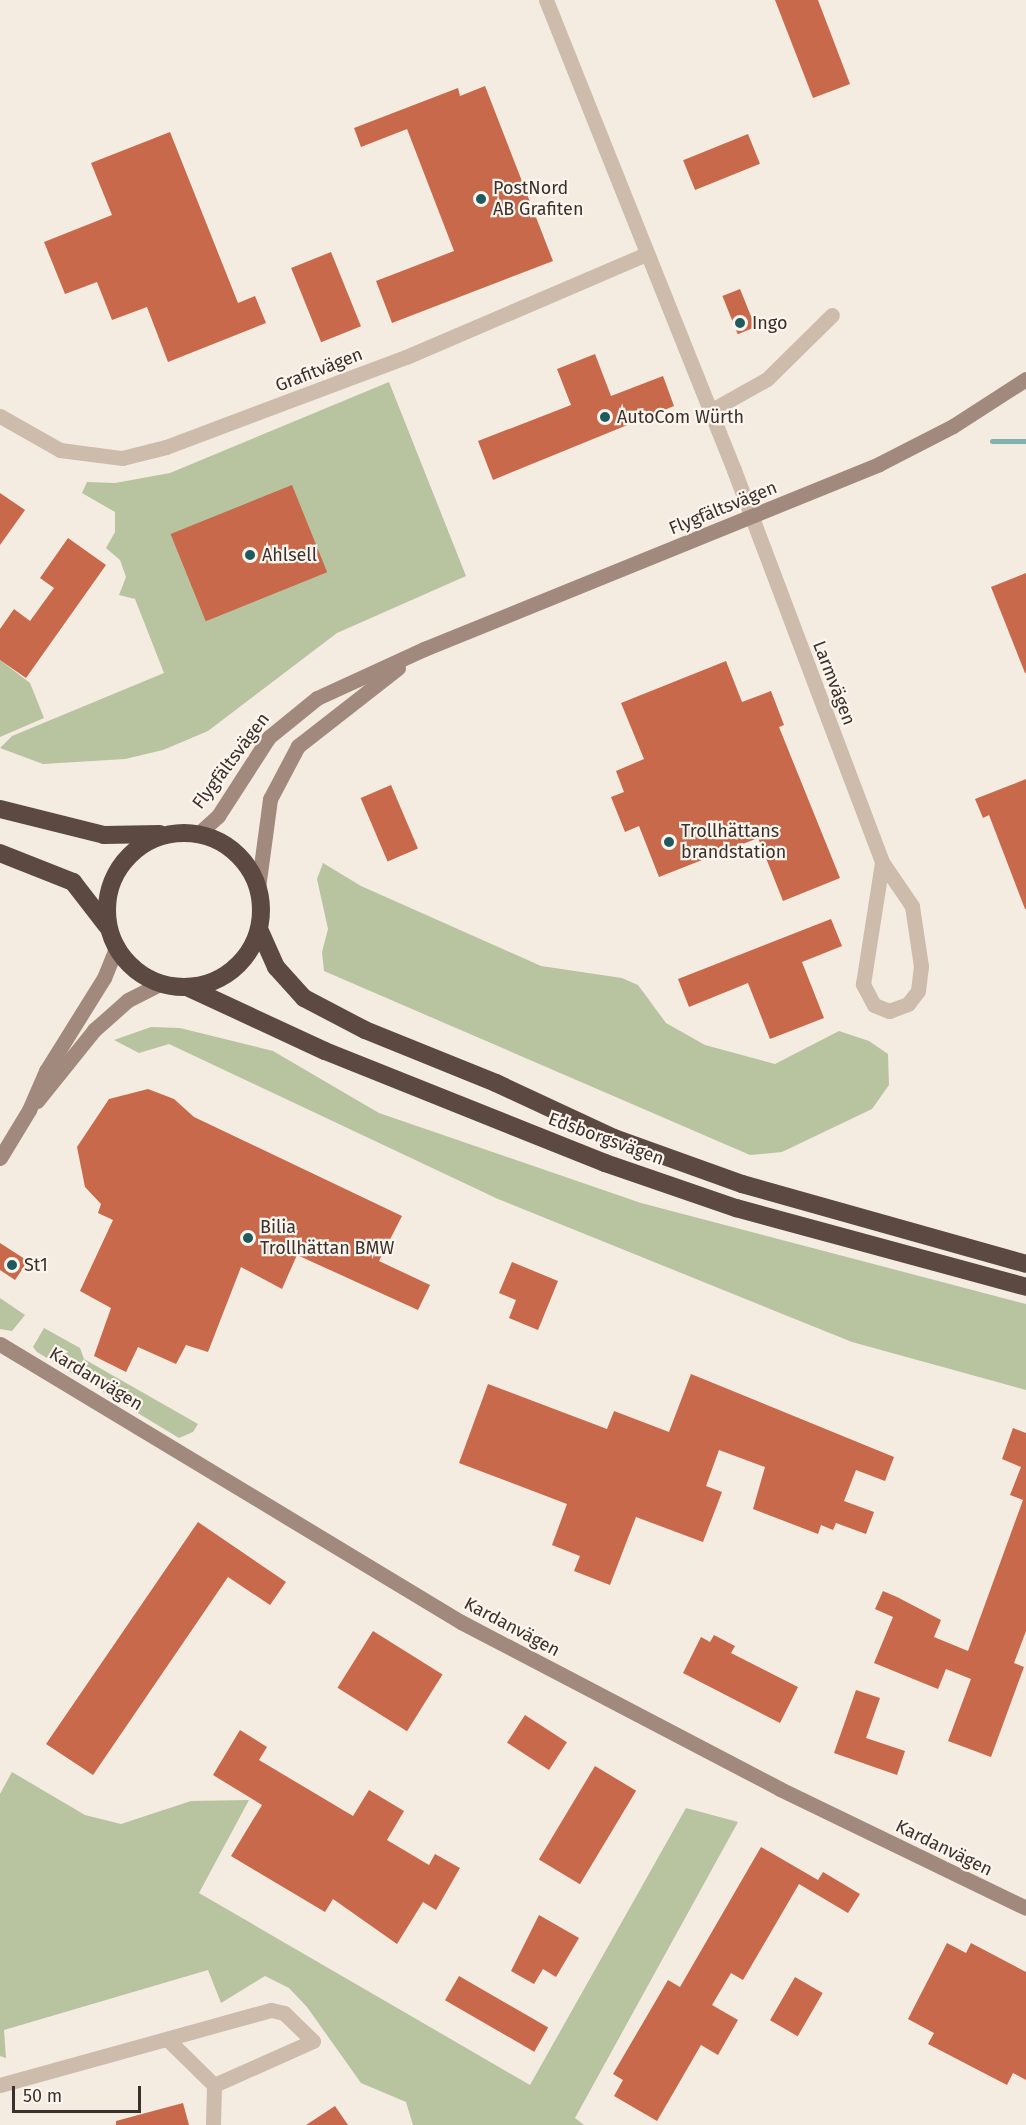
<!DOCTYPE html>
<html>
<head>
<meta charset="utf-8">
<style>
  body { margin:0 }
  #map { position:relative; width:1026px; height:2125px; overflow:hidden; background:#f4ebe1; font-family:"Fira Sans",sans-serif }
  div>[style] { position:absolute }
  .green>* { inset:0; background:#b8c4a0 }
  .stream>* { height:5px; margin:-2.5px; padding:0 2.5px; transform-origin:2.5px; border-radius:2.5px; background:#7fb0b2 }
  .building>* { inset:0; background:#c8694b; transform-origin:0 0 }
  .street>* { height:15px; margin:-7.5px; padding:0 7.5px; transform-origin:7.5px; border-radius:7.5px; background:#cdbbac }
  .secondary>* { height:15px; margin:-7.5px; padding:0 7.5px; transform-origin:7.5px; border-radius:7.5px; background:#a18a7d }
  .highway>* { height:18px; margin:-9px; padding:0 9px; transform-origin:9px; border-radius:9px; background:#5c4a42 }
  .highway>.ring { margin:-9px; padding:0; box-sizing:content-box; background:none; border:18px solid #5c4a42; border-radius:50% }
  .dots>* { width:16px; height:16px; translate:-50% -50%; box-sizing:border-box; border:3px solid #fbf5ee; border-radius:50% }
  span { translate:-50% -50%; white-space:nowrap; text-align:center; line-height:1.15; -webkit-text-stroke:4.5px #fbf5ee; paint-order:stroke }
  .poi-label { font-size:18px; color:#3b302b }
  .left { translate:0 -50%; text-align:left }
  .street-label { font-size:18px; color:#3b302b }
  .scale { position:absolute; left:12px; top:2086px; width:129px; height:27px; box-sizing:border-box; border:3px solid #3b302b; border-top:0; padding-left:8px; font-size:18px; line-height:21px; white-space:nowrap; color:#3b302b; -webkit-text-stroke:4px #fbf5ee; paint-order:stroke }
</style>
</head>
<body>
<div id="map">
  <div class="green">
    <i style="clip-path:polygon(389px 382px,466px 576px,337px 633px,208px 731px,163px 750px,125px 759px,43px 764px,0 748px,12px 736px,164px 673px,135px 599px,119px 595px,126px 577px,120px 560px,106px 548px,115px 532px,115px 512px,82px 493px,87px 482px,115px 483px,170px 473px)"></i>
    <i style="clip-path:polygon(0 660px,30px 683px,44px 718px,0 737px)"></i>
    <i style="clip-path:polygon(323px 863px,361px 886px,541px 966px,622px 978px,638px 985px,666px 1023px,705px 1045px,775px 1064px,839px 1031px,869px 1041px,888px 1054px,889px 1085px,872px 1109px,782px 1152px,750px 1155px,324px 971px,322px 952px,328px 929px,317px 879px)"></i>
    <i style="clip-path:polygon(151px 1027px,180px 1028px,273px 1051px,379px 1113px,641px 1203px,1026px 1304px,1026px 1390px,852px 1342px,498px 1199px,169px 1044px,139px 1053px,114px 1040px)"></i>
    <i style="clip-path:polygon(0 1298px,25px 1315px,12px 1331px,0 1329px)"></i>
    <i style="clip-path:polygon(44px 1328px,80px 1348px,84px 1359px,198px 1424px,193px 1432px,179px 1438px,37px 1352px,33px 1347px)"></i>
    <i style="clip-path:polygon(12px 1772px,85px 1815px,121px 1824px,191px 1801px,249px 1800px,199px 1893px,530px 2085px,686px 1808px,738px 1822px,575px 2118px,584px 2125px,413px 2125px,406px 2102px,361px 2083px,307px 2007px,289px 1988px,265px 1976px,221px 2003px,208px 1970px,4px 2030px,6px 2058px,0 2056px,0 1794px)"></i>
  </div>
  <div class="stream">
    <i style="left:992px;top:441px;width:34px"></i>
  </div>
  <div class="building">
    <i style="clip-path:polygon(775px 0,818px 0,850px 84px,813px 98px)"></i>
    <i style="clip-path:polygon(485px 86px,553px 261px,392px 323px,376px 281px,454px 251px,407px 129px,361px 147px,354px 128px,458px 88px,460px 96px)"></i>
    <i style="clip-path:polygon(170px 132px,238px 303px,255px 296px,266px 323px,168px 362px,147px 307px,112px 320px,97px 282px,65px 294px,44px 242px,112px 215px,91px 163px)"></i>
    <i style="left:748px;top:134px;width:32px;height:70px;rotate:68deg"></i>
    <i style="left:331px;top:252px;width:80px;height:43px;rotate:68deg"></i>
    <i style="left:740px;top:289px;width:41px;height:19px;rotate:68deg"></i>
    <i style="clip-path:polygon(595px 354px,611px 396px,663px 376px,674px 406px,493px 480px,478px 441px,571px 405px,557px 369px)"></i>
    <i style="left:292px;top:485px;width:94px;height:131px;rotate:68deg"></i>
    <i style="clip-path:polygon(0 493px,25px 510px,0 545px)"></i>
    <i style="clip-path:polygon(68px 538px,106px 565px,26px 678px,0 660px,0 629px,14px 609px,30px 621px,54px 588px,40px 578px)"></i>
    <i style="clip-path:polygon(1026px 573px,1026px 673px,1025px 673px,991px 587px)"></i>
    <i style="clip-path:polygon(726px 661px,742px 702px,771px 691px,784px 725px,779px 727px,840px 878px,783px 901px,758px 838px,659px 877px,639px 826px,625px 832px,611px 797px,624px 792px,616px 771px,644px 759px,621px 703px)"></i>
    <i style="clip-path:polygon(1026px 779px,1026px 909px,1025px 909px,989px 815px,983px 818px,975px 799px)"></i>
    <i style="left:391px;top:785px;width:69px;height:33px;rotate:67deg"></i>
    <i style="clip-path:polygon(831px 919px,842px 946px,802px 962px,824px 1018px,770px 1039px,748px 983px,689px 1007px,678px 979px)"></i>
    <i style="clip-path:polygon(148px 1089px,174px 1099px,194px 1117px,402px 1216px,379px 1261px,430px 1285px,418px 1310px,297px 1255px,282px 1289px,241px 1267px,208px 1352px,186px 1345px,176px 1364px,138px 1347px,126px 1372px,94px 1356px,111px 1308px,80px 1291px,113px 1220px,98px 1213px,101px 1204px,85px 1187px,77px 1147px,109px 1099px)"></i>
    <i style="clip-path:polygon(0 1243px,28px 1261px,15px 1280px,0 1270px)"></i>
    <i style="clip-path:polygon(512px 1262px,558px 1281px,538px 1330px,509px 1318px,516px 1300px,499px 1293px)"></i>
    <i style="clip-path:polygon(691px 1374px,894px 1457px,885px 1481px,856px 1470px,844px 1501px,874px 1512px,866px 1534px,836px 1523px,833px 1530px,821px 1525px,818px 1534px,753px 1509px,765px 1467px,719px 1450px,706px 1486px,722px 1492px,703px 1542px,636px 1517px,610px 1585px,574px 1571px,580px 1556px,552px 1545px,567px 1504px,459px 1463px,488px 1384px,607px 1429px,614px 1411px,669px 1432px)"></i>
    <i style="clip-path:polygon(1013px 1428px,1026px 1433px,1026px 1631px,1014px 1663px,1024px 1667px,991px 1757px,948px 1741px,971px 1679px,946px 1669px,938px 1689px,874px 1663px,893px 1617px,875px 1609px,883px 1591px,897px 1597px,941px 1620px,934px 1637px,968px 1651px,1023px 1500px,1010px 1495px,1021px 1467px,1002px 1459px)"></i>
    <i style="clip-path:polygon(198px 1522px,286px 1582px,270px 1605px,228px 1577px,93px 1775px,46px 1744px)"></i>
    <i style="left:373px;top:1631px;width:82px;height:67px;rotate:32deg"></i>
    <i style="clip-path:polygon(714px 1635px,735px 1646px,731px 1653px,798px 1687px,780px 1723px,683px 1673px,701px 1637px,710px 1642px)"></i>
    <i style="clip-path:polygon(856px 1690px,880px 1698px,866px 1738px,905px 1751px,897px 1775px,834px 1753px)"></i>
    <i style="left:525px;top:1715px;width:50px;height:33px;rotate:33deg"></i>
    <i style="clip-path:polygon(240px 1730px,267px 1747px,259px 1760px,353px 1816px,369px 1790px,404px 1811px,387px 1840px,429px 1865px,435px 1854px,460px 1868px,436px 1910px,423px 1902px,397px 1944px,333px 1899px,325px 1912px,231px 1856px,262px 1805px,213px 1775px)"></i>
    <i style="left:595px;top:1766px;width:48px;height:109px;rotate:31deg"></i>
    <i style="clip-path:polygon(761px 1847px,818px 1880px,823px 1872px,860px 1894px,848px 1913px,799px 1884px,743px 1980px,731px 1973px,712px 2005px,738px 2020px,718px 2055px,701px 2045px,657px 2121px,614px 2096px,623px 2080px,613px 2074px,668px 1980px,680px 1987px)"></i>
    <i style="clip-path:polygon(539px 1915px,579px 1938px,556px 1977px,543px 1969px,534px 1984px,511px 1971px)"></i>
    <i style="clip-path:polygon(947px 1943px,966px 1953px,971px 1943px,1026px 1972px,1026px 2080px,1013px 2073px,1007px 2085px,928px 2044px,934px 2033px,908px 2019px)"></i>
    <i style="left:459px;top:1976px;width:103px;height:28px;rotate:30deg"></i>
    <i style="left:795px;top:1977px;width:32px;height:50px;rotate:30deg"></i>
    <i style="clip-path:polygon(183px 2103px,189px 2125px,116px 2125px,116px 2121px)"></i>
    <i style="clip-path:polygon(335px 2106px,348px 2125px,306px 2125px)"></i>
  </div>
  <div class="street">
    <i style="left:546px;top:0;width:506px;rotate:68.2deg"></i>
    <i style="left:734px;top:470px;width:419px;rotate:69.3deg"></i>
    <i style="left:882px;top:862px;width:53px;rotate:55.7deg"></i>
    <i style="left:912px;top:906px;width:61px;rotate:81.5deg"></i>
    <i style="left:921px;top:966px;width:25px;rotate:97deg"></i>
    <i style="left:918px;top:991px;width:16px;rotate:128deg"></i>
    <i style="left:908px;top:1004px;width:20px;rotate:160deg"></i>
    <i style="left:889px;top:1011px;width:16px;rotate:-158deg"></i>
    <i style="left:874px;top:1005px;width:24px;rotate:-118deg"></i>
    <i style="left:863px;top:984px;width:123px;rotate:-81.1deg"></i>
    <i style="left:710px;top:411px;width:65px;rotate:-29.3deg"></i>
    <i style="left:767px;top:379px;width:91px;rotate:-44.6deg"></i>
    <i style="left:0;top:416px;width:69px;rotate:29.5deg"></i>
    <i style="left:60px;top:450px;width:63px;rotate:7.4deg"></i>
    <i style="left:122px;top:458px;width:45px;rotate:-14deg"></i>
    <i style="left:166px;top:447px;width:256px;rotate:-20.6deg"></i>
    <i style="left:406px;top:357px;width:261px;rotate:-23.2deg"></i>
    <i style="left:0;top:2085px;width:281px;rotate:-15.5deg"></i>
    <i style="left:271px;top:2010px;width:13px;rotate:13deg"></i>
    <i style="left:284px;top:2013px;width:40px;rotate:44deg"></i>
    <i style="left:313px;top:2041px;width:108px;rotate:156deg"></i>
    <i style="left:214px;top:2085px;width:64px;rotate:-135.6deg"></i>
    <i style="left:213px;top:2125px;width:40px;rotate:-88.6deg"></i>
  </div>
  <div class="secondary">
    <i style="left:198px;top:834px;width:27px;rotate:-42deg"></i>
    <i style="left:218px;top:816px;width:94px;rotate:-57.2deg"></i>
    <i style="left:269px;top:737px;width:62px;rotate:-39.1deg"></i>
    <i style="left:317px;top:698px;width:118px;rotate:-24.6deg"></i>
    <i style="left:424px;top:649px;width:491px;rotate:-22.1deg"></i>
    <i style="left:879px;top:464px;width:83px;rotate:-27.2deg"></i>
    <i style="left:953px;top:426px;width:87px;rotate:-32.8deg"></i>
    <i style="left:258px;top:888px;width:90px;rotate:-82.3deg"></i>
    <i style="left:270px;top:799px;width:60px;rotate:-62.2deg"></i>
    <i style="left:298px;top:746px;width:127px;rotate:-38deg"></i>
    <i style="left:37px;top:1101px;width:91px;rotate:-51.2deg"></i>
    <i style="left:94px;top:1030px;width:45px;rotate:-41.4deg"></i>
    <i style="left:128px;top:1000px;width:37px;rotate:-27deg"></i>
    <i style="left:0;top:1158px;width:56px;rotate:-58.9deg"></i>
    <i style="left:29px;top:1110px;width:43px;rotate:-66.4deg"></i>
    <i style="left:46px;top:1071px;width:110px;rotate:-58.1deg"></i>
    <i style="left:104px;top:978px;width:35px;rotate:-68deg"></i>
    <i style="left:0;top:1344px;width:538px;rotate:31.09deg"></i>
    <i style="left:461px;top:1622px;width:360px;rotate:27.6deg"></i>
    <i style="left:780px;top:1789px;width:273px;rotate:25.8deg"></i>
  </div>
  <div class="highway">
    <i style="left:0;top:809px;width:107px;rotate:14deg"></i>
    <i style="left:104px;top:835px;width:56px;rotate:-1deg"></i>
    <i class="ring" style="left:107px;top:833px;width:136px;height:136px"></i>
    <i style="left:0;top:853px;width:79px;rotate:21.7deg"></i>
    <i style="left:73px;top:882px;width:56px;rotate:52.3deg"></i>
    <i style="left:259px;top:929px;width:42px;rotate:65.9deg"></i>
    <i style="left:276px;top:967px;width:42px;rotate:47.9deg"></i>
    <i style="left:304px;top:998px;width:69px;rotate:27.7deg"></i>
    <i style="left:365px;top:1030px;width:141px;rotate:22deg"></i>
    <i style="left:496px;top:1083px;width:130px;rotate:25deg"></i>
    <i style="left:614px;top:1138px;width:136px;rotate:19.8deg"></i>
    <i style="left:742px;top:1184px;width:295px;rotate:15.7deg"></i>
    <i style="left:187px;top:987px;width:152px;rotate:24.9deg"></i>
    <i style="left:325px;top:1051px;width:302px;rotate:21.8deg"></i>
    <i style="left:605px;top:1163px;width:139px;rotate:19deg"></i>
    <i style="left:736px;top:1208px;width:301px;rotate:15.2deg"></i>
  </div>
  <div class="dots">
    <i style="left:481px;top:199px;background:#1f5a5e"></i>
    <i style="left:740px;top:323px;background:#1f5a5e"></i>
    <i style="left:605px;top:417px;background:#1f5a5e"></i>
    <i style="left:250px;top:555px;background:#1f5a5e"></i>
    <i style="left:669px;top:842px;background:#1f5a5e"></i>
    <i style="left:248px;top:1238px;background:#1f5a5e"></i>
    <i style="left:12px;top:1265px;background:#1f5a5e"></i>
  </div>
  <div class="poi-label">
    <span class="left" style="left:493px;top:199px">PostNord<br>AB Grafiten</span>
    <span class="left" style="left:752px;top:323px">Ingo</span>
    <span class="left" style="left:617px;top:417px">AutoCom Würth</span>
    <span class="left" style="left:262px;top:555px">Ahlsell</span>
    <span class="left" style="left:681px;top:842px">Trollhättans<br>brandstation</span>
    <span class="left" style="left:260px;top:1238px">Bilia<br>Trollhättan BMW</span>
    <span class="left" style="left:24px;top:1265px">St1</span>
  </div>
  <div class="street-label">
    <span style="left:319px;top:370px;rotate:-21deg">Grafitvägen</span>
    <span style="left:723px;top:508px;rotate:-22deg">Flygfältsvägen</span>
    <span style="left:834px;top:683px;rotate:69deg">Larmvägen</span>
    <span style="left:231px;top:761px;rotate:-53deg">Flygfältsvägen</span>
    <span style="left:606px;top:1139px;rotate:20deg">Edsborgsvägen</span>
    <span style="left:96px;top:1379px;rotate:31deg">Kardanvägen</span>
    <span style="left:512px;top:1627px;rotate:28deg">Kardanvägen</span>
    <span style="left:944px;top:1848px;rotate:26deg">Kardanvägen</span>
  </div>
  <div class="scale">50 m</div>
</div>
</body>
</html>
